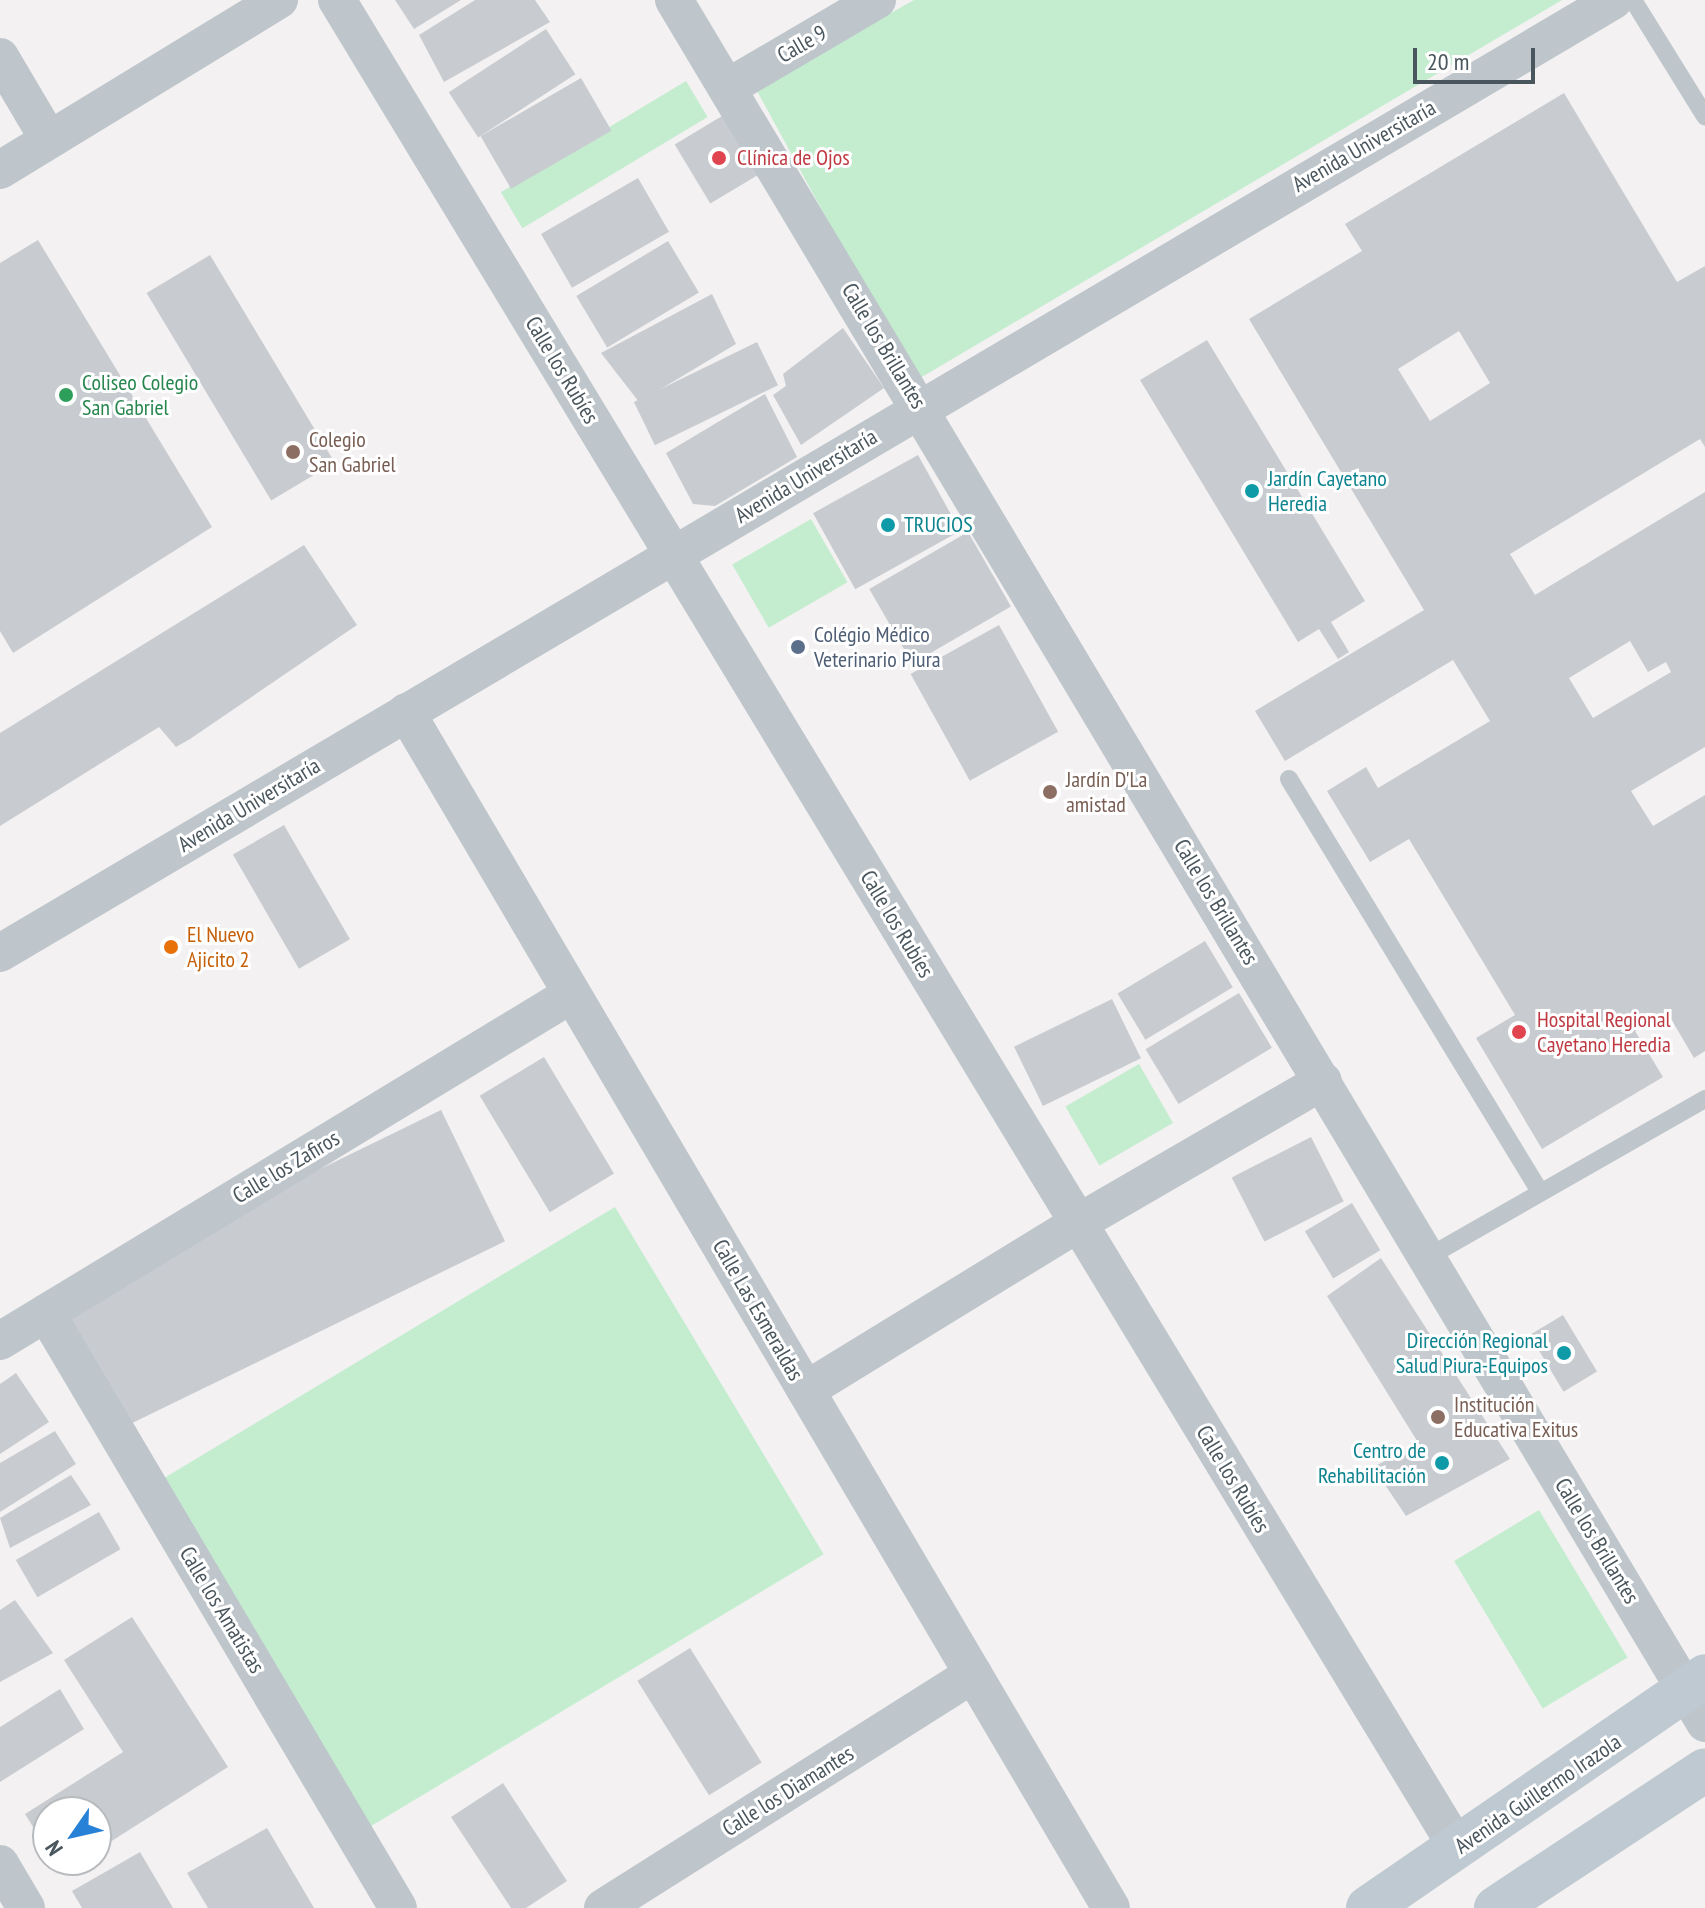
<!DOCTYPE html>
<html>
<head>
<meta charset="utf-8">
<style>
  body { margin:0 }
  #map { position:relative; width:1705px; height:1908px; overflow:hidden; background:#f3f1f1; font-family:"PT Sans Narrow",sans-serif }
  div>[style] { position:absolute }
  .green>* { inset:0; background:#c4edd0; transform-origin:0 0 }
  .building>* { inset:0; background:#c8ccd0; transform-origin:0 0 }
  .lane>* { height:18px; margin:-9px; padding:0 9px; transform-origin:9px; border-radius:9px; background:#bec6cc }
  .street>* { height:38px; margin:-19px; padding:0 19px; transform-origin:19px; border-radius:19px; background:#bec6cc }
  .secondary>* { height:44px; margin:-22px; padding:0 22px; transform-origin:22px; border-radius:22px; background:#bec9d1 }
  .dots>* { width:22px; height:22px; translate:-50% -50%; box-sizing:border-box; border:4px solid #fff; border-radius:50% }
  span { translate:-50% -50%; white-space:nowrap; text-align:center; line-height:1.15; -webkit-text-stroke:6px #fff; paint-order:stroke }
  .street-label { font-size:22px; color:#4a565d }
  .health-label { font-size:22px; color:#be3a42 }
  .left { translate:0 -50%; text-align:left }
  .leisure-label { font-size:22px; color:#27864d }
  .education-label { font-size:22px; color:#785e54 }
  .culture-label { font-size:22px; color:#0d838f }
  .right { translate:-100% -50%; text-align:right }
  .service-label { font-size:22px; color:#4e5e75 }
  .food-label { font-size:22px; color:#c56008 }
  .north { position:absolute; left:32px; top:1796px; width:80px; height:80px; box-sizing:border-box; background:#fff; border:2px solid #b7bbbe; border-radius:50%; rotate:236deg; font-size:22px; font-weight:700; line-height:32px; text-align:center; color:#4a565d }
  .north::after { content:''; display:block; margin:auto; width:28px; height:36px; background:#2782d7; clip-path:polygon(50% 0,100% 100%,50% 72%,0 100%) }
  .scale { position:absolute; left:1413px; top:48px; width:122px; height:36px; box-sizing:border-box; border:4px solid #4a565d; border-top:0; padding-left:10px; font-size:24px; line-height:28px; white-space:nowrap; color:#4a565d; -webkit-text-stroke:6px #fff; paint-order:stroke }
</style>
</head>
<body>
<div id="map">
  <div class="green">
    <i style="clip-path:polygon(914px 0,1562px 0,915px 381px,756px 89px)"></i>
    <i style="left:686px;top:81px;width:42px;height:216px;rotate:59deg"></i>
    <i style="left:811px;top:519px;width:73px;height:91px;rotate:60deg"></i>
    <i style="left:1139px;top:1064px;width:68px;height:85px;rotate:60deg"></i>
    <i style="left:615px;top:1207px;width:405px;height:541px;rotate:59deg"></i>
    <i style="left:1539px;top:1510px;width:172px;height:99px;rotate:59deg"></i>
  </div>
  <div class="building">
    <i style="clip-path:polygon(395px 0,461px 0,414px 29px)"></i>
    <i style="clip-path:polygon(475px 0,535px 0,550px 22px,444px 82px,419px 35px)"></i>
    <i style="left:546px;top:29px;width:54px;height:116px;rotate:57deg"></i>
    <i style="left:581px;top:78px;width:61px;height:116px;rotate:60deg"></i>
    <i style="clip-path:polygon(evenodd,1564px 93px,1677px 282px,1705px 266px,1705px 447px,1700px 439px,1510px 554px,1535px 595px,1705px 492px,1705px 747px,1631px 791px,1653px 826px,1705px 795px,1705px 1051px,1694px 1058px,1667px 1012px,1635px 1031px,1663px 1077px,1542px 1149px,1476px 1038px,1515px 1015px,1409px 839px,1370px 862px,1327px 791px,1366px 767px,1378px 788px,1490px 721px,1453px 660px,1285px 761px,1255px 711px,1424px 610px,1249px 319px,1362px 251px,1345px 224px,1564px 93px,1459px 331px,1490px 383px,1430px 421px,1398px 369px,1459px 331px,1564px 93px,1630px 641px,1648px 672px,1666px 662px,1671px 672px,1593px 718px,1569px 678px,1630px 641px)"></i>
    <i style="left:727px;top:113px;width:69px;height:61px;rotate:59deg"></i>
    <i style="left:638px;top:178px;width:62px;height:112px;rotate:60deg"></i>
    <i style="clip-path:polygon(38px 240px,212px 527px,13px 653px,0 631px,0 263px)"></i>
    <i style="left:668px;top:241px;width:60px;height:107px;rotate:59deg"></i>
    <i style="left:210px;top:255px;width:242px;height:74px;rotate:59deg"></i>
    <i style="clip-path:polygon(712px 294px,736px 344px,639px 402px,601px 353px)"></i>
    <i style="clip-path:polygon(843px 328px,884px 388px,801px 445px,773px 395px,786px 386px,783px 374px)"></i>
    <i style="clip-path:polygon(1207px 340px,1365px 601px,1331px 622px,1349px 652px,1338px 659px,1319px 629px,1298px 642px,1140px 380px)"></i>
    <i style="left:757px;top:342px;width:48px;height:137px;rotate:64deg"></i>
    <i style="clip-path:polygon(765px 394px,797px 457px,715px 506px,693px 504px,666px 453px)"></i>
    <i style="left:918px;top:455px;width:87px;height:120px;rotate:61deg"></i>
    <i style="left:968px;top:532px;width:86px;height:114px;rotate:60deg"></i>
    <i style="clip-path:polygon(304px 545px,357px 625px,190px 739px,176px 747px,159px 727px,0 826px,0 733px)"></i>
    <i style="left:999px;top:625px;width:122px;height:101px;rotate:61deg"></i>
    <i style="left:284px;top:825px;width:132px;height:59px;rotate:60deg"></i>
    <i style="left:1205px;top:941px;width:54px;height:102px;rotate:59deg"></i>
    <i style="left:1239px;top:993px;width:64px;height:109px;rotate:59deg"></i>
    <i style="left:1112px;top:999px;width:66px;height:109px;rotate:64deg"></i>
    <i style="left:544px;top:1057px;width:136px;height:75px;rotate:59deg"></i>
    <i style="left:441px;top:1110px;width:146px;height:429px;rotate:64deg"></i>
    <i style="left:1311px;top:1137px;width:72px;height:89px;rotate:63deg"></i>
    <i style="left:1352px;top:1203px;width:55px;height:55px;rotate:59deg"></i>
    <i style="clip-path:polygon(1381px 1258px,1510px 1459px,1406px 1516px,1373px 1467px,1419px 1444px,1327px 1296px)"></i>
    <i style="left:1563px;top:1315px;width:66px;height:39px;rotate:59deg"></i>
    <i style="clip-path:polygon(16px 1373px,49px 1422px,0 1454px,0 1384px)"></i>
    <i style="clip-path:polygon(55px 1431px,76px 1464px,0 1512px,0 1463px)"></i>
    <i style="clip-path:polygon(71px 1475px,91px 1505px,10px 1548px,0 1518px)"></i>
    <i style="left:99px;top:1512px;width:43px;height:96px;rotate:60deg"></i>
    <i style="clip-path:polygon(15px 1600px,53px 1653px,0 1682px,0 1610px)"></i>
    <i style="clip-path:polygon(132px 1617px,228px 1767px,96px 1851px,96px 1812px,48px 1812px,48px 1851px,25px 1814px,123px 1752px,64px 1660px)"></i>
    <i style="left:690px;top:1648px;width:135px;height:62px;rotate:58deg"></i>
    <i style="clip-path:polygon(60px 1689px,84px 1729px,0 1782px,0 1727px)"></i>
    <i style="clip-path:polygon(503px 1783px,567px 1881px,526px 1908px,511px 1908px,451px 1817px)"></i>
    <i style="clip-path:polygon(267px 1828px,314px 1908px,208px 1908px,187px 1873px)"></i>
    <i style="clip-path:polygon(140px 1852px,173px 1908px,82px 1908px,72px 1891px)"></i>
    <i style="clip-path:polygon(54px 1860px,82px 1860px,62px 1873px)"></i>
  </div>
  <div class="lane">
    <i style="left:1633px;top:0;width:137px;rotate:58.2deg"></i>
    <i style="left:1289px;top:779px;width:483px;rotate:58.7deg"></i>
    <i style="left:1428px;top:1257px;width:319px;rotate:-29.7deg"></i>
  </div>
  <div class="street">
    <i style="left:337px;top:0;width:2162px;rotate:58.77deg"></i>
    <i style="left:674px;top:0;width:2008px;rotate:59.1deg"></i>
    <i style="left:0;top:57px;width:96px;rotate:59.4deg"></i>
    <i style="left:727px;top:88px;width:174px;rotate:-30.4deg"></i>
    <i style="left:0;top:170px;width:327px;rotate:-31.4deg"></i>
    <i style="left:406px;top:712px;width:1388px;rotate:59.48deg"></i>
    <i style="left:0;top:953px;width:1874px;rotate:-30.56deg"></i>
    <i style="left:46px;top:1313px;width:691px;rotate:59.39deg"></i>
    <i style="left:0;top:1341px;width:669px;rotate:-31.24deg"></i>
    <i style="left:806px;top:1390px;width:319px;rotate:-31.5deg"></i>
    <i style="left:1078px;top:1223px;width:283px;rotate:-30.1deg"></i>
    <i style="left:0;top:1864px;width:51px;rotate:59.4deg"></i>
    <i style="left:603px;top:1908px;width:438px;rotate:-32.3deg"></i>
  </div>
  <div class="secondary">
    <i style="left:1368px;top:1908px;width:409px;rotate:-34.5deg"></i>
    <i style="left:1496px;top:1908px;width:250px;rotate:-33.4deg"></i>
  </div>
  <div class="dots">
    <i style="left:719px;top:158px;background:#e0444e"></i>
    <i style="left:66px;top:395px;background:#2e9e5b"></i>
    <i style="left:293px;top:452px;background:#8d6e63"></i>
    <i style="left:1252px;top:491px;background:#0f9aa8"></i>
    <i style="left:888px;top:525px;background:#0f9aa8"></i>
    <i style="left:798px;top:647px;background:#5c6f8a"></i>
    <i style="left:1050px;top:792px;background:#8d6e63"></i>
    <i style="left:171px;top:947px;background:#e8710a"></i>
    <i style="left:1519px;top:1032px;background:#e0444e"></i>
    <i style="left:1564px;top:1353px;background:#0f9aa8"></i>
    <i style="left:1438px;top:1417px;background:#8d6e63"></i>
    <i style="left:1442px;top:1463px;background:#0f9aa8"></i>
  </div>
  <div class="street-label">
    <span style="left:802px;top:44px;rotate:-30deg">Calle 9</span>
    <span style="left:1364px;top:146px;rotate:-30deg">Avenida Universitaría</span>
    <span style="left:884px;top:346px;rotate:59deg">Calle los Brillantes</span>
    <span style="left:562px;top:370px;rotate:59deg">Calle los Rubíes</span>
    <span style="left:806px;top:476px;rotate:-31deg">Avenida Universitaría</span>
    <span style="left:249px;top:805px;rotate:-31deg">Avenida Universitaría</span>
    <span style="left:1216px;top:902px;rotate:59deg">Calle los Brillantes</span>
    <span style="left:897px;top:924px;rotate:59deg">Calle los Rubíes</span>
    <span style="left:286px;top:1167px;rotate:-31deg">Calle los Zafiros</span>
    <span style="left:758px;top:1310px;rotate:60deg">Calle Las Esmeraldas</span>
    <span style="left:1233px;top:1479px;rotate:59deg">Calle los Rubíes</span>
    <span style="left:1597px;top:1541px;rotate:59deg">Calle los Brillantes</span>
    <span style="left:222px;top:1610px;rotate:59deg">Calle los Amatistas</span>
    <span style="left:788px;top:1791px;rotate:-32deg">Calle los Diamantes</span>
    <span style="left:1538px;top:1794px;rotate:-34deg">Avenida Guillermo Irazola</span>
  </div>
  <div class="health-label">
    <span class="left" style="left:737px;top:158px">Clínica de Ojos</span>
    <span class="left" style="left:1537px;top:1032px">Hospital Regional<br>Cayetano Heredia</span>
  </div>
  <div class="leisure-label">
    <span class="left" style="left:82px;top:395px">Coliseo Colegio<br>San Gabriel</span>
  </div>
  <div class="education-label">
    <span class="left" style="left:309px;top:452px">Colegio<br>San Gabriel</span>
    <span class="left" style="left:1066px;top:792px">Jardín D'La<br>amistad</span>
    <span class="left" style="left:1454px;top:1417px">Institución<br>Educativa Exitus</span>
  </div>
  <div class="culture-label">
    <span class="left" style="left:1268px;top:491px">Jardín Cayetano<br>Heredia</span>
    <span class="left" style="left:904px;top:525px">TRUCIOS</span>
    <span class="right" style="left:1548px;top:1353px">Dirección Regional<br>Salud Piura-Equipos</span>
    <span class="right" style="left:1426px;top:1463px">Centro de<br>Rehabilitación</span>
  </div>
  <div class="service-label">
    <span class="left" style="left:814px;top:647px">Colégio Médico<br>Veterinario Piura</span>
  </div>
  <div class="food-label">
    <span class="left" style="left:187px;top:947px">El Nuevo<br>Ajicito 2</span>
  </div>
  <div class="north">N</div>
  <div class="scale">20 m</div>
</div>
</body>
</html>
